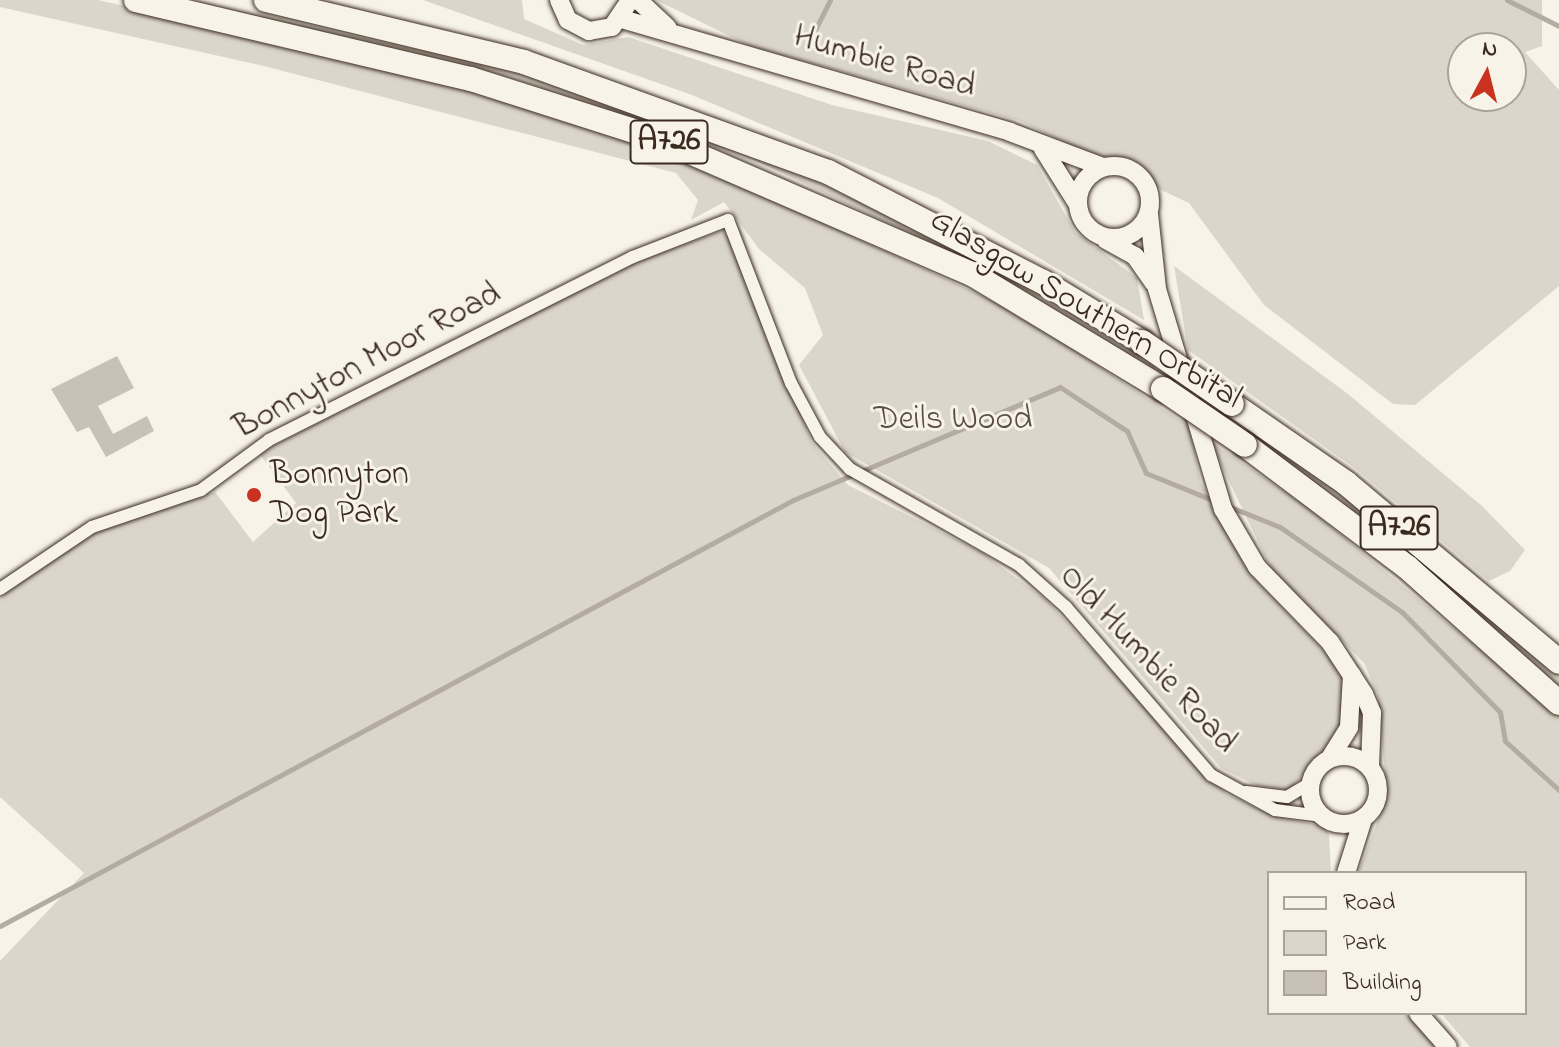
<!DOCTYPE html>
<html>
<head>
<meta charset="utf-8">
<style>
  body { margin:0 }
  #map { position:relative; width:1559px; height:1047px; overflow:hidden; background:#f7f3e8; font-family:"Indie Flower",sans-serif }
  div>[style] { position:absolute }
  .green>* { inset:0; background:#dbd6cb }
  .stream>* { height:5px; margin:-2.5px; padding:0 2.5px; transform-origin:2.5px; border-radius:2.5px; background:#b4aca0 }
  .building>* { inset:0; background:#c8c1b6 }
  .roads { filter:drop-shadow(0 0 2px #3b2a1e) drop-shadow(0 0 2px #3b2a1e) }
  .street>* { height:12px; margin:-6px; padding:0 6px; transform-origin:6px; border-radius:6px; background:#f7f3e8 }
  .secondary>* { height:18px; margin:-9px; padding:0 9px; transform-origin:9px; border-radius:9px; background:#f7f3e8 }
  .secondary>.ring { margin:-9px; padding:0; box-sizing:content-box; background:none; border:18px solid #f7f3e8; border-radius:50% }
  .highway>* { height:24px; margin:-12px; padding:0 12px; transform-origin:12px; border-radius:12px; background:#f7f3e8 }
  .bridges { filter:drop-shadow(0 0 2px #3b2a1e) drop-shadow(0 0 2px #3b2a1e) }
  .highway-bridge>* { height:24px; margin:-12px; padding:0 12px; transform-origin:12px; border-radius:12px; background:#f7f3e8 }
  .dots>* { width:22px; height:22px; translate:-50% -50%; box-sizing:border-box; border:4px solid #f7f3e8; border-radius:50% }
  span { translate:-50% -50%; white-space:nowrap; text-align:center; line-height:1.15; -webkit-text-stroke:6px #f7f3e8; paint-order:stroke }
  .shield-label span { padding:2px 6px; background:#f7f3e8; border:2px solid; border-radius:6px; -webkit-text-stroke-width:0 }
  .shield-label { font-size:32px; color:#3b2a1e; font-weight:700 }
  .street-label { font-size:34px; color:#3b2a1e }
  .park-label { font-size:34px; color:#5b4c41 }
  .poi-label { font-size:34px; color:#3b2a1e }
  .left { translate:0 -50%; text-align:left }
  .legend { position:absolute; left:1267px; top:871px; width:260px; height:144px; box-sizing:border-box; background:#f7f3e8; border:2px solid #aca397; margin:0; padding:10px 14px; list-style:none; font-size:24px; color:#3b2a1e }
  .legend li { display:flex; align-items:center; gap:16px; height:40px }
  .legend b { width:40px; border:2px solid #aca397 }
  .north { position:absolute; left:1447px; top:32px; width:80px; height:80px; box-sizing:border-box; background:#f7f3e8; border:2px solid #aca397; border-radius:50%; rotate:7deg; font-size:22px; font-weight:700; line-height:32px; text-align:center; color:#3b2a1e }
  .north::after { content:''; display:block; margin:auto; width:28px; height:36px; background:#c8321e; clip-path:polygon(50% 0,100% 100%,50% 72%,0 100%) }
</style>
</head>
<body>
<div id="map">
  <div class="green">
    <i style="clip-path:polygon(0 0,98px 0,371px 62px,642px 139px,1013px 310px,1189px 426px,1201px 483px,1259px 584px,1340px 668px,1346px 696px,1336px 737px,1290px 790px,1258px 786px,1222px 769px,1049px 568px,845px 452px,799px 365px,823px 335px,805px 288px,759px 249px,724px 202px,691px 220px,698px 200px,676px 173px,264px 66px,0 7px)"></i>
    <i style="clip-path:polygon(187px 0,480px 63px,584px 92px,797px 171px,1014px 278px,1154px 362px,1155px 372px,983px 268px,746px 156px,508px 77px)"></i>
    <i style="clip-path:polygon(423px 0,522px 0,524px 19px,583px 45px,628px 37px,832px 105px,988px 141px,1037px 165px,1075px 232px,1137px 278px,1144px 320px,938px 198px,692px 95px)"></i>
    <i style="clip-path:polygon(evenodd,656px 0,1542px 0,1542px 46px,1525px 52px,1559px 90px,1559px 286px,1415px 405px,1393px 404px,1264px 305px,1189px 203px,1161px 190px,1137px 163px,1093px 156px,1020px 121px,750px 46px,656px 0,1463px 48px,1511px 48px,1511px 96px,1463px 96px,1463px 48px)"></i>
    <i style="clip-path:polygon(722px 231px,732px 239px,812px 443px,848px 485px,981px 552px,1046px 600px,1225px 793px,1273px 816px,1323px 826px,1329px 834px,1331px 873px,1269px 873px,1269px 1013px,1406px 1013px,1435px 1047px,0 1047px,0 961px,84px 873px,0 797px,0 597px,94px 532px,215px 492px,253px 542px,296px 503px,259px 453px,625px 265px)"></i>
    <i style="clip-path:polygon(1174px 266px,1348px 394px,1482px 506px,1525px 550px,1510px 571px,1489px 581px,1356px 469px,1188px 350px)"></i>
    <i style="clip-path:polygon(1223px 408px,1328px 482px,1559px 676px,1559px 687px,1223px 417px)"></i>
    <i style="clip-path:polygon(1210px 441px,1306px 506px,1559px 715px,1559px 1047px,1470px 1047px,1441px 1013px,1525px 1013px,1525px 873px,1358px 873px,1387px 796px,1378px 695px,1364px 663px,1270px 567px)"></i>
  </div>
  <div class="stream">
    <i style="left:1507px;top:0;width:58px;rotate:26.6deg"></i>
    <i style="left:808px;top:44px;width:49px;rotate:-63.4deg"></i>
    <i style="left:1228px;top:506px;width:56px;rotate:22deg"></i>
    <i style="left:1280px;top:527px;width:149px;rotate:34.9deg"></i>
    <i style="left:1402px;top:612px;width:140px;rotate:45.6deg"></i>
    <i style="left:1500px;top:712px;width:29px;rotate:80deg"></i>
    <i style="left:1505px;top:741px;width:73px;rotate:42.2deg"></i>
    <i style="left:0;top:926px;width:900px;rotate:-28.24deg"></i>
    <i style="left:793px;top:500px;width:290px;rotate:-22.9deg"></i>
    <i style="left:1060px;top:387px;width:80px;rotate:33.3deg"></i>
    <i style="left:1127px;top:431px;width:46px;rotate:65.7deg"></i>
    <i style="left:1146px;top:473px;width:74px;rotate:22.1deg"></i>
  </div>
  <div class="building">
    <i style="clip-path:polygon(117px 356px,134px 388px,98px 406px,113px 434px,147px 416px,154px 431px,106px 457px,89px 427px,77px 432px,51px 389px)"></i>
  </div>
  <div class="roads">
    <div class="street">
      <i style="left:0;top:589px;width:111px;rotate:-34deg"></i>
      <i style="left:92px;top:527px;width:115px;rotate:-18.7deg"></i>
      <i style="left:201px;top:490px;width:84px;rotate:-36.3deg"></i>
      <i style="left:269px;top:440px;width:407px;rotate:-26.7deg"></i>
      <i style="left:633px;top:257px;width:102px;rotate:-21.3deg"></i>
      <i style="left:728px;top:220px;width:175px;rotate:68.9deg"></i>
      <i style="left:791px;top:383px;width:61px;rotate:61.8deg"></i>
      <i style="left:820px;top:437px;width:44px;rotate:46.8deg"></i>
      <i style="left:850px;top:469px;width:194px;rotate:29.6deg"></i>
      <i style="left:1019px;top:565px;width:63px;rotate:41.8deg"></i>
      <i style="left:1066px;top:607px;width:222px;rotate:49.2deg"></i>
      <i style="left:1211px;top:775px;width:73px;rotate:28.7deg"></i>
      <i style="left:1275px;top:810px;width:46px;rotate:7.4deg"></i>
      <i style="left:1246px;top:792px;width:41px;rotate:7deg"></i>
      <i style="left:1287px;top:797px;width:27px;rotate:-31deg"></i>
    </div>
    <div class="secondary">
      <i style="left:559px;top:0;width:22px;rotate:66deg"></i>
      <i style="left:568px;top:20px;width:24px;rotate:28deg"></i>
      <i style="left:589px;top:31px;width:23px;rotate:-10deg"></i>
      <i style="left:612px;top:27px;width:32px;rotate:-56deg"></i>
      <i style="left:638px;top:0;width:40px;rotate:43deg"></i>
      <i style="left:622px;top:19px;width:404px;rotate:16.2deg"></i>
      <i style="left:1010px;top:132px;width:99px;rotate:20.6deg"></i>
      <i style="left:1043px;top:149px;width:64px;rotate:57.8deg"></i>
      <i class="ring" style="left:1078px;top:166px;width:54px;height:54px"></i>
      <i style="left:1149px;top:214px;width:75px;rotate:83.9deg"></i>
      <i style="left:1157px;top:289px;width:230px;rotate:73.3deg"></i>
      <i style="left:1223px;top:509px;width:67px;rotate:59.6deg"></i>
      <i style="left:1257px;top:567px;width:105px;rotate:45.8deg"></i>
      <i style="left:1330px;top:642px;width:62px;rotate:56.8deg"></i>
      <i style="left:1364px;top:694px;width:21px;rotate:67deg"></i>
      <i style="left:1372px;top:713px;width:54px;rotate:92.1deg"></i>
      <i style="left:1106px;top:240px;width:33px;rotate:29deg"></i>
      <i style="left:1135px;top:256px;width:33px;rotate:55deg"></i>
      <i class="ring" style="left:1310px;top:756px;width:50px;height:50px"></i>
      <i style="left:1330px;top:758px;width:36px;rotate:-58deg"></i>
      <i style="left:1349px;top:727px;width:52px;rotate:-86.7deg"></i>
      <i style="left:1346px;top:873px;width:57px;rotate:-72.5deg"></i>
      <i style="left:1418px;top:1013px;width:45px;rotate:48.6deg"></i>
    </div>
    <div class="highway">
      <i style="left:136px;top:0;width:344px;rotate:13.3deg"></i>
      <i style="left:471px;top:79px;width:201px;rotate:17.7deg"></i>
      <i style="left:662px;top:140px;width:338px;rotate:23.4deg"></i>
      <i style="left:972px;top:274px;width:223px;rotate:31.1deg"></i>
      <i style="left:266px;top:0;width:265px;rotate:13.5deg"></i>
      <i style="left:524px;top:62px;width:323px;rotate:19.9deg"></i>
      <i style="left:828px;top:172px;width:242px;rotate:27.1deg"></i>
      <i style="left:1043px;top:282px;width:116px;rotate:31.2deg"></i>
      <i style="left:1232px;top:404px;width:139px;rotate:34.7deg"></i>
      <i style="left:1346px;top:483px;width:278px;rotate:40deg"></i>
      <i style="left:1245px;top:445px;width:203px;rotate:37deg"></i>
      <i style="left:1407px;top:567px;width:204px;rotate:41.8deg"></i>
    </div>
  </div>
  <div class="bridges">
    <div class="highway-bridge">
      <i style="left:1142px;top:342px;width:109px;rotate:34.6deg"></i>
      <i style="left:1163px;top:389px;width:99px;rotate:34.3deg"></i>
    </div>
  </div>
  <div class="dots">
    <i style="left:254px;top:495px;background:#c8321e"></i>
  </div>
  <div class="shield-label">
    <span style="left:669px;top:142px">A726</span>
    <span style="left:1399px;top:528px">A726</span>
  </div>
  <div class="street-label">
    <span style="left:884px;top:63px;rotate:16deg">Humbie Road</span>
    <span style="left:1085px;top:310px;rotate:31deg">Glasgow Southern Orbital</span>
    <span style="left:368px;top:362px;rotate:-28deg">Bonnyton Moor Road</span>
    <span style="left:1147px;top:660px;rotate:47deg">Old Humbie Road</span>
  </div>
  <div class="park-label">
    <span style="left:953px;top:421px">Deils Wood</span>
  </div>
  <div class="poi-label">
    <span class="left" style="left:270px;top:495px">Bonnyton<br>Dog Park</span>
  </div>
  <ul class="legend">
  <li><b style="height:10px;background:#f7f3e8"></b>Road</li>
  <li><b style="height:22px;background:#dbd6cb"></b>Park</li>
  <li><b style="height:22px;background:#c8c1b6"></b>Building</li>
  </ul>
  <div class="north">N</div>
</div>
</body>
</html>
